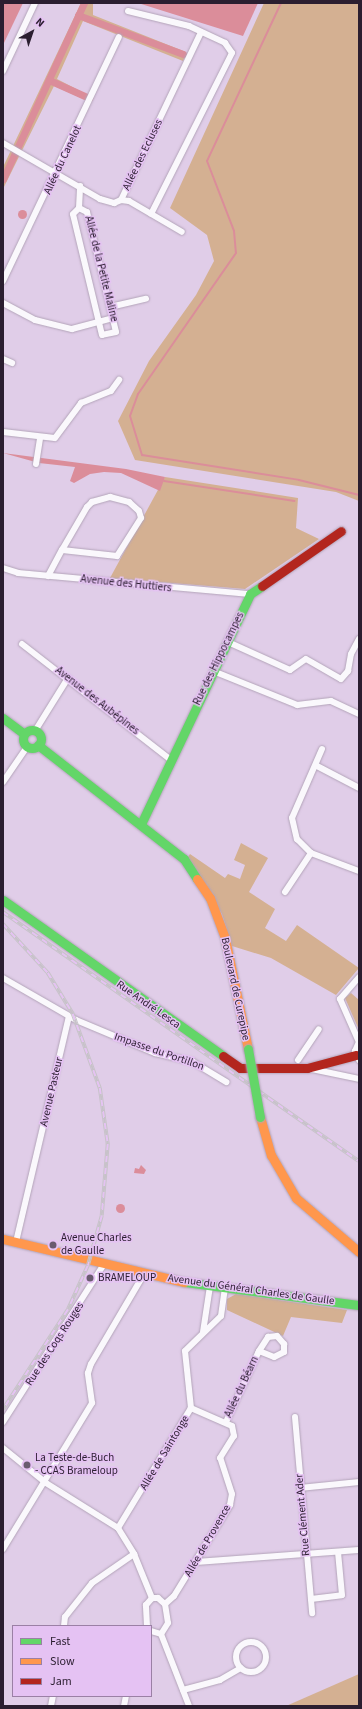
<!DOCTYPE html>
<html>
<head>
<meta charset="utf-8">
<style>
  body { margin:0 }
  #map { position:relative; width:362px; height:1709px; overflow:hidden; background:#e0cde8; font-family:"Source Sans 3",sans-serif }
  div>[style] { position:absolute }
  .green>* { inset:0; background:#d4b092 }
  .water>* { inset:0; background:#db8d9a }
  .round { border-radius:50% }
  .stream>* { height:2px; margin:-1px; padding:0 1px; transform-origin:1px; border-radius:1px; background:#db8d9a }
  .canal>* { height:7px; margin:-3.5px; padding:0 3.5px; transform-origin:3.5px; border-radius:3.5px; background:#db8d9a }
  .roads { filter:drop-shadow(0 0 1px #b3a4b9) drop-shadow(0 0 1px #b3a4b9) }
  .street>* { height:6px; margin:-3px; padding:0 3px; transform-origin:3px; border-radius:3px; background:#faf8fc }
  .street>.ring { margin:-3px; padding:0; box-sizing:content-box; background:none; border:6px solid #faf8fc; border-radius:50% }
  .fast>* { height:9px; margin:-4.5px; padding:0 4.5px; transform-origin:4.5px; border-radius:4.5px; background:#63d668 }
  .fast>.ring { margin:-4.5px; padding:0; box-sizing:content-box; background:none; border:9px solid #63d668; border-radius:50% }
  .slow>* { height:9px; margin:-4.5px; padding:0 4.5px; transform-origin:4.5px; border-radius:4.5px; background:#ff974d }
  .jam>* { height:9px; margin:-4.5px; padding:0 4.5px; transform-origin:4.5px; border-radius:4.5px; background:#b3261e }
  .rail>* { height:3.5px; margin-top:-1.75px; transform-origin:0; background:repeating-linear-gradient(90deg,#e5c2f3 0 6px,#c7c2c9 0 12px); box-sizing:border-box; border-block:1px solid #c7c2c9 }
  .bridges { filter:drop-shadow(0 0 1px #b3a4b9) drop-shadow(0 0 1px #b3a4b9) }
  .fast-bridge>* { height:9px; margin:-4.5px; padding:0 4.5px; transform-origin:4.5px; border-radius:4.5px; background:#63d668 }
  .dots>* { width:11px; height:11px; translate:-50% -50%; box-sizing:border-box; border:2px solid #e5c2f3; border-radius:50% }
  span { translate:-50% -50%; white-space:nowrap; text-align:center; line-height:1.15; -webkit-text-stroke:3px #e5c2f3; paint-order:stroke }
  .street-label { font-size:11px; color:#2b1e30 }
  .poi-label { font-size:11px; color:#2b1e30 }
  .left { translate:0 -50%; text-align:left }
  .frame { position:absolute; inset:0; border:4px solid #2b1e30; pointer-events:none }
  .legend { position:absolute; left:12px; top:1625px; width:140px; height:72px; box-sizing:border-box; background:#e5c2f3; border:1px solid #9b80a5; margin:0; padding:5px 7px; list-style:none; font-size:12px; color:#2b1e30 }
  .legend li { display:flex; align-items:center; gap:8px; height:20px }
  .legend b { width:20px; border:1px solid #9b80a5 }
  .north { position:absolute; left:12px; top:12px; width:40px; height:40px; -webkit-text-stroke:3px #e5c2f3; paint-order:stroke; rotate:40deg; font-size:11px; font-weight:700; line-height:16px; text-align:center; color:#2b1e30 }
  .north::after { content:''; display:block; margin:auto; width:14px; height:18px; background:#2b1e30; clip-path:polygon(50% 0,100% 100%,50% 72%,0 100%) }
</style>
</head>
<body>
<div id="map">
  <div class="green">
    <i style="clip-path:polygon(81px 3px,93px 3px,93px 15px,186px 52px,185px 57px,183px 61px,83px 21px,57px 79px,90px 96px,88px 101px,54px 86px,3px 189px,3px 167px)"></i>
    <i style="clip-path:polygon(264px 3px,359px 3px,359px 501px,336px 492px,135px 460px,118px 421px,149px 361px,196px 295px,214px 261px,207px 235px,170px 208px)"></i>
    <i style="clip-path:polygon(165px 477px,298px 498px,296px 528px,319px 539px,245px 589px,110px 578px)"></i>
    <i style="clip-path:polygon(241px 843px,268px 858px,249px 892px,275px 909px,265px 928px,286px 941px,297px 925px,359px 968px,336px 995px,271px 958px,232px 946px,222px 914px,188px 857px,190px 854px,225px 878px,228px 874px,240px 879px,245px 865px,234px 860px)"></i>
    <i style="clip-path:polygon(351px 993px,359px 1000px,359px 1030px,345px 998px)"></i>
    <i style="clip-path:polygon(236px 1294px,347px 1310px,342px 1323px,291px 1317px,283px 1336px,227px 1310px,227px 1299px)"></i>
    <i style="clip-path:polygon(359px 1674px,359px 1706px,286px 1706px)"></i>
  </div>
  <div class="water">
    <i style="clip-path:polygon(3px 3px,23px 3px,3px 45px)"></i>
    <i style="clip-path:polygon(138px 3px,258px 3px,243px 36px)"></i>
    <i class="round" style="left:17.5px;top:209.5px;width:9px;height:9px"></i>
    <i style="clip-path:polygon(3px 453px,126px 469px,165px 477px,160px 491px,121px 473px,104px 472px,90px 474px,74px 483px,70px 481px,75px 467px,39px 463px)"></i>
    <i style="clip-path:polygon(141px 1165px,146px 1170px,144px 1174px,134px 1173px,135px 1168px,139px 1169px)"></i>
    <i class="round" style="left:115.5px;top:1203.5px;width:9px;height:9px"></i>
  </div>
  <div class="stream">
    <i style="left:281px;top:3px;width:174px;rotate:115.1deg"></i>
    <i style="left:207px;top:161px;width:75px;rotate:68.9deg"></i>
    <i style="left:234px;top:231px;width:22px;rotate:85deg"></i>
    <i style="left:236px;top:253px;width:172px;rotate:124.8deg"></i>
    <i style="left:138px;top:394px;width:23px;rotate:110deg"></i>
    <i style="left:130px;top:416px;width:41px;rotate:72.9deg"></i>
    <i style="left:142px;top:455px;width:159px;rotate:9deg"></i>
    <i style="left:299px;top:480px;width:62px;rotate:14deg"></i>
    <i style="left:164px;top:481px;width:132px;rotate:8.7deg"></i>
  </div>
  <div class="canal">
    <i style="left:78px;top:15px;width:112px;rotate:20.4deg"></i>
    <i style="left:49px;top:80px;width:44px;rotate:24.2deg"></i>
    <i style="left:3px;top:179px;width:194px;rotate:-65.3deg"></i>
  </div>
  <div class="roads">
    <div class="street">
      <i style="left:128px;top:11px;width:63px;rotate:13.8deg"></i>
      <i style="left:189px;top:26px;width:40px;rotate:25deg"></i>
      <i style="left:225px;top:43px;width:12px;rotate:55deg"></i>
      <i style="left:232px;top:53px;width:180px;rotate:116.7deg"></i>
      <i style="left:3px;top:71px;width:75px;rotate:-64.8deg"></i>
      <i style="left:3px;top:143px;width:112px;rotate:30deg"></i>
      <i style="left:100px;top:199px;width:15px;rotate:16deg"></i>
      <i style="left:114px;top:203px;width:8px;rotate:-23deg"></i>
      <i style="left:121px;top:200px;width:186px;rotate:-64.5deg"></i>
      <i style="left:121px;top:200px;width:8px;rotate:7deg"></i>
      <i style="left:129px;top:201px;width:61px;rotate:30.3deg"></i>
      <i style="left:79px;top:208px;width:9px;rotate:27deg"></i>
      <i style="left:87px;top:212px;width:123px;rotate:76.4deg"></i>
      <i style="left:116px;top:332px;width:14px;rotate:168deg"></i>
      <i style="left:102px;top:335px;width:124px;rotate:-103.5deg"></i>
      <i style="left:73px;top:214px;width:8px;rotate:-45deg"></i>
      <i style="left:79px;top:208px;width:22px;rotate:-87deg"></i>
      <i style="left:3px;top:281px;width:270px;rotate:-64.6deg"></i>
      <i style="left:3px;top:303px;width:36px;rotate:28deg"></i>
      <i style="left:35px;top:320px;width:38px;rotate:14deg"></i>
      <i style="left:72px;top:329px;width:42px;rotate:-15deg"></i>
      <i style="left:110px;top:307px;width:37px;rotate:-13deg"></i>
      <i style="left:3px;top:359px;width:10px;rotate:24deg"></i>
      <i style="left:3px;top:432px;width:52px;rotate:6.6deg"></i>
      <i style="left:55px;top:438px;width:44px;rotate:-53.4deg"></i>
      <i style="left:81px;top:403px;width:32px;rotate:-22deg"></i>
      <i style="left:111px;top:391px;width:14px;rotate:-54deg"></i>
      <i style="left:36px;top:464px;width:26px;rotate:-81deg"></i>
      <i style="left:3px;top:568px;width:16px;rotate:18deg"></i>
      <i style="left:18px;top:573px;width:233px;rotate:5.2deg"></i>
      <i style="left:48px;top:576px;width:30px;rotate:-62deg"></i>
      <i style="left:62px;top:550px;width:50px;rotate:-59.8deg"></i>
      <i style="left:87px;top:507px;width:7px;rotate:-45deg"></i>
      <i style="left:92px;top:502px;width:19px;rotate:-16deg"></i>
      <i style="left:110px;top:497px;width:20px;rotate:15deg"></i>
      <i style="left:129px;top:502px;width:13px;rotate:42deg"></i>
      <i style="left:139px;top:511px;width:7px;rotate:74deg"></i>
      <i style="left:141px;top:518px;width:45px;rotate:122.3deg"></i>
      <i style="left:117px;top:556px;width:55px;rotate:-173.8deg"></i>
      <i style="left:228px;top:642px;width:68px;rotate:24.3deg"></i>
      <i style="left:290px;top:670px;width:19px;rotate:-35deg"></i>
      <i style="left:306px;top:659px;width:40px;rotate:29.7deg"></i>
      <i style="left:341px;top:679px;width:11px;rotate:-49deg"></i>
      <i style="left:348px;top:671px;width:17px;rotate:-80deg"></i>
      <i style="left:351px;top:654px;width:17px;rotate:-62deg"></i>
      <i style="left:22px;top:644px;width:189px;rotate:37.9deg"></i>
      <i style="left:213px;top:671px;width:91px;rotate:22deg"></i>
      <i style="left:297px;top:705px;width:34px;rotate:-7deg"></i>
      <i style="left:331px;top:701px;width:31px;rotate:25deg"></i>
      <i style="left:35px;top:731px;width:62px;rotate:-58.1deg"></i>
      <i style="left:322px;top:749px;width:75px;rotate:113.5deg"></i>
      <i style="left:292px;top:818px;width:22px;rotate:77deg"></i>
      <i style="left:297px;top:839px;width:20px;rotate:45deg"></i>
      <i style="left:311px;top:853px;width:51px;rotate:20.6deg"></i>
      <i style="left:317px;top:766px;width:47px;rotate:27.6deg"></i>
      <i style="left:3px;top:782px;width:42px;rotate:-55.6deg"></i>
      <i style="left:285px;top:892px;width:47px;rotate:-56.3deg"></i>
      <i style="left:3px;top:978px;width:84px;rotate:29.9deg"></i>
      <i style="left:76px;top:1020px;width:86px;rotate:22.7deg"></i>
      <i style="left:155px;top:1053px;width:39px;rotate:13deg"></i>
      <i style="left:193px;top:1062px;width:39px;rotate:31deg"></i>
      <i style="left:359px;top:1042px;width:47px;rotate:-113.8deg"></i>
      <i style="left:340px;top:999px;width:29px;rotate:-49deg"></i>
      <i style="left:359px;top:1042px;width:10px;rotate:114deg"></i>
      <i style="left:355px;top:1051px;width:10px;rotate:66deg"></i>
      <i style="left:298px;top:1060px;width:37px;rotate:-56deg"></i>
      <i style="left:307px;top:1068px;width:53px;rotate:11.9deg"></i>
      <i style="left:16px;top:1242px;width:232px;rotate:-76.8deg"></i>
      <i style="left:203px;top:1332px;width:47px;rotate:-81.3deg"></i>
      <i style="left:295px;top:1417px;width:197px;rotate:85deg"></i>
      <i style="left:3px;top:1422px;width:188px;rotate:-57.4deg"></i>
      <i style="left:226px;top:1422px;width:76px;rotate:-65.1deg"></i>
      <i style="left:258px;top:1353px;width:2px;rotate:-63deg"></i>
      <i style="left:259px;top:1351px;width:17px;rotate:-57deg"></i>
      <i style="left:268px;top:1337px;width:9px;rotate:-6deg"></i>
      <i style="left:277px;top:1336px;width:11px;rotate:49deg"></i>
      <i style="left:284px;top:1344px;width:8px;rotate:90deg"></i>
      <i style="left:284px;top:1352px;width:11px;rotate:153deg"></i>
      <i style="left:274px;top:1357px;width:16px;rotate:-158deg"></i>
      <i style="left:3px;top:1448px;width:55px;rotate:39.1deg"></i>
      <i style="left:46px;top:1483px;width:85px;rotate:32deg"></i>
      <i style="left:118px;top:1528px;width:31px;rotate:58deg"></i>
      <i style="left:134px;top:1554px;width:48px;rotate:67.8deg"></i>
      <i style="left:300px;top:1488px;width:59px;rotate:-5.8deg"></i>
      <i style="left:118px;top:1528px;width:140px;rotate:-58.7deg"></i>
      <i style="left:191px;top:1408px;width:57px;rotate:-96deg"></i>
      <i style="left:185px;top:1351px;width:50px;rotate:-44.2deg"></i>
      <i style="left:221px;top:1316px;width:28px;rotate:-82deg"></i>
      <i style="left:3px;top:1549px;width:171px;rotate:-58.6deg"></i>
      <i style="left:92px;top:1403px;width:30px;rotate:-98deg"></i>
      <i style="left:88px;top:1373px;width:9px;rotate:-72deg"></i>
      <i style="left:91px;top:1364px;width:104px;rotate:-59.5deg"></i>
      <i style="left:196px;top:1562px;width:163px;rotate:-4.2deg"></i>
      <i style="left:311px;top:1599px;width:31px;rotate:-7deg"></i>
      <i style="left:342px;top:1595px;width:43px;rotate:-95.3deg"></i>
      <i style="left:165px;top:1604px;width:12px;rotate:-42deg"></i>
      <i style="left:174px;top:1596px;width:107px;rotate:-58.4deg"></i>
      <i style="left:230px;top:1505px;width:11px;rotate:-80deg"></i>
      <i style="left:232px;top:1494px;width:38px;rotate:-108deg"></i>
      <i style="left:220px;top:1458px;width:26px;rotate:-58deg"></i>
      <i style="left:234px;top:1436px;width:10px;rotate:-101deg"></i>
      <i style="left:232px;top:1426px;width:45px;rotate:-156.3deg"></i>
      <i style="left:64px;top:1626px;width:9px;rotate:-84deg"></i>
      <i style="left:65px;top:1617px;width:43px;rotate:-51.5deg"></i>
      <i style="left:92px;top:1583px;width:51px;rotate:-34.6deg"></i>
      <i style="left:147px;top:1626px;width:21px;rotate:-93deg"></i>
      <i style="left:146px;top:1605px;width:9px;rotate:-49deg"></i>
      <i style="left:152px;top:1598px;width:6px"></i>
      <i style="left:158px;top:1598px;width:9px;rotate:41deg"></i>
      <i style="left:165px;top:1604px;width:19px;rotate:81deg"></i>
      <i style="left:168px;top:1623px;width:13px;rotate:122deg"></i>
      <i style="left:161px;top:1634px;width:10px;rotate:-163deg"></i>
      <i style="left:161px;top:1634px;width:77px;rotate:68.7deg"></i>
      <i class="ring" style="left:236px;top:1642px;width:24px;height:24px"></i>
      <i style="left:183px;top:1690px;width:38px;rotate:-15deg"></i>
      <i style="left:220px;top:1680px;width:24px;rotate:-30deg"></i>
      <i style="left:51px;top:1706px;width:10px;rotate:-79deg"></i>
      <i style="left:124px;top:1706px;width:10px;rotate:-79deg"></i>
    </div>
    <div class="fast">
      <i style="left:3px;top:718px;width:26px;rotate:37deg"></i>
      <i class="ring" style="left:23px;top:730px;width:9px;height:9px"></i>
      <i style="left:38px;top:745px;width:185px;rotate:38deg"></i>
      <i style="left:184px;top:859px;width:24px;rotate:57deg"></i>
      <i style="left:141px;top:824px;width:255px;rotate:-64.6deg"></i>
      <i style="left:250px;top:594px;width:14px;rotate:-34deg"></i>
      <i style="left:3px;top:900px;width:270px;rotate:35.3deg"></i>
      <i style="left:184px;top:1282px;width:177px;rotate:7.5deg"></i>
    </div>
    <div class="slow">
      <i style="left:197px;top:879px;width:23px;rotate:56deg"></i>
      <i style="left:210px;top:898px;width:43px;rotate:69.4deg"></i>
      <i style="left:225px;top:938px;width:113px;rotate:78.3deg"></i>
      <i style="left:260px;top:1117px;width:40px;rotate:74deg"></i>
      <i style="left:271px;top:1155px;width:50px;rotate:59.8deg"></i>
      <i style="left:296px;top:1198px;width:83px;rotate:40.6deg"></i>
      <i style="left:3px;top:1239px;width:186px;rotate:13.4deg"></i>
    </div>
    <div class="jam">
      <i style="left:262px;top:586px;width:96px;rotate:-34.8deg"></i>
      <i style="left:223px;top:1056px;width:21px;rotate:35deg"></i>
      <i style="left:240px;top:1068px;width:67px"></i>
      <i style="left:307px;top:1068px;width:51px;rotate:-14.9deg"></i>
    </div>
  </div>
  <div class="rail">
    <i style="left:3px;top:912px;width:434px;rotate:35deg"></i>
    <i style="left:3px;top:924px;width:67px;rotate:47.4deg"></i>
    <i style="left:48px;top:973px;width:48px;rotate:58.6deg"></i>
    <i style="left:73px;top:1014px;width:79px;rotate:70deg"></i>
    <i style="left:100px;top:1088px;width:57px;rotate:81.9deg"></i>
    <i style="left:108px;top:1144px;width:72px;rotate:94.8deg"></i>
    <i style="left:102px;top:1216px;width:52px;rotate:105.6deg"></i>
    <i style="left:88px;top:1266px;width:48px;rotate:114.4deg"></i>
    <i style="left:68px;top:1310px;width:119px;rotate:123deg"></i>
  </div>
  <div class="bridges">
    <div class="fast-bridge">
      <i style="left:248px;top:1049px;width:69px;rotate:80deg"></i>
    </div>
  </div>
  <div class="dots">
    <i style="left:53px;top:1245px;background:#6a5b70"></i>
    <i style="left:90px;top:1278px;background:#6a5b70"></i>
    <i style="left:27px;top:1465px;background:#6a5b70"></i>
  </div>
  <div class="street-label">
    <span style="left:143px;top:155px;rotate:-64deg">Allée des Ecluses</span>
    <span style="left:63px;top:160px;rotate:-65deg">Allée du Canelot</span>
    <span style="left:101px;top:269px;rotate:76deg">Allée de la Petite Maline</span>
    <span style="left:126px;top:584px;rotate:6deg">Avenue des Huttiers</span>
    <span style="left:219px;top:659px;rotate:-64deg">Rue des Hippocampes</span>
    <span style="left:97px;top:701px;rotate:38deg">Avenue des Aubépines</span>
    <span style="left:235px;top:989px;rotate:78deg">Boulevard de Curepipe</span>
    <span style="left:148px;top:1005px;rotate:35deg">Rue André Lesca</span>
    <span style="left:159px;top:1052px;rotate:19deg">Impasse du Portillon</span>
    <span style="left:52px;top:1092px;rotate:-77deg">Avenue Pasteur</span>
    <span style="left:251px;top:1290px;rotate:8deg">Avenue du Général Charles de Gaulle</span>
    <span style="left:55px;top:1344px;rotate:-57deg">Rue des Coqs Rouges</span>
    <span style="left:242px;top:1387px;rotate:-65deg">Allée du Béarn</span>
    <span style="left:165px;top:1453px;rotate:-59deg">Allée de Saintonge</span>
    <span style="left:303px;top:1515px;rotate:-95deg">Rue Clément Ader</span>
    <span style="left:208px;top:1541px;rotate:-60deg">Allée de Provence</span>
  </div>
  <div class="poi-label">
    <span class="left" style="left:61px;top:1245px">Avenue Charles<br>de Gaulle</span>
    <span class="left" style="left:98px;top:1278px">BRAMELOUP</span>
    <span class="left" style="left:35px;top:1465px">La Teste-de-Buch<br>- CCAS Brameloup</span>
  </div>
  <div class="frame"></div>
  <ul class="legend">
  <li><b style="height:5px;background:#63d668"></b>Fast</li>
  <li><b style="height:5px;background:#ff974d"></b>Slow</li>
  <li><b style="height:5px;background:#b3261e"></b>Jam</li>
  </ul>
  <div class="north">N</div>
</div>
</body>
</html>
